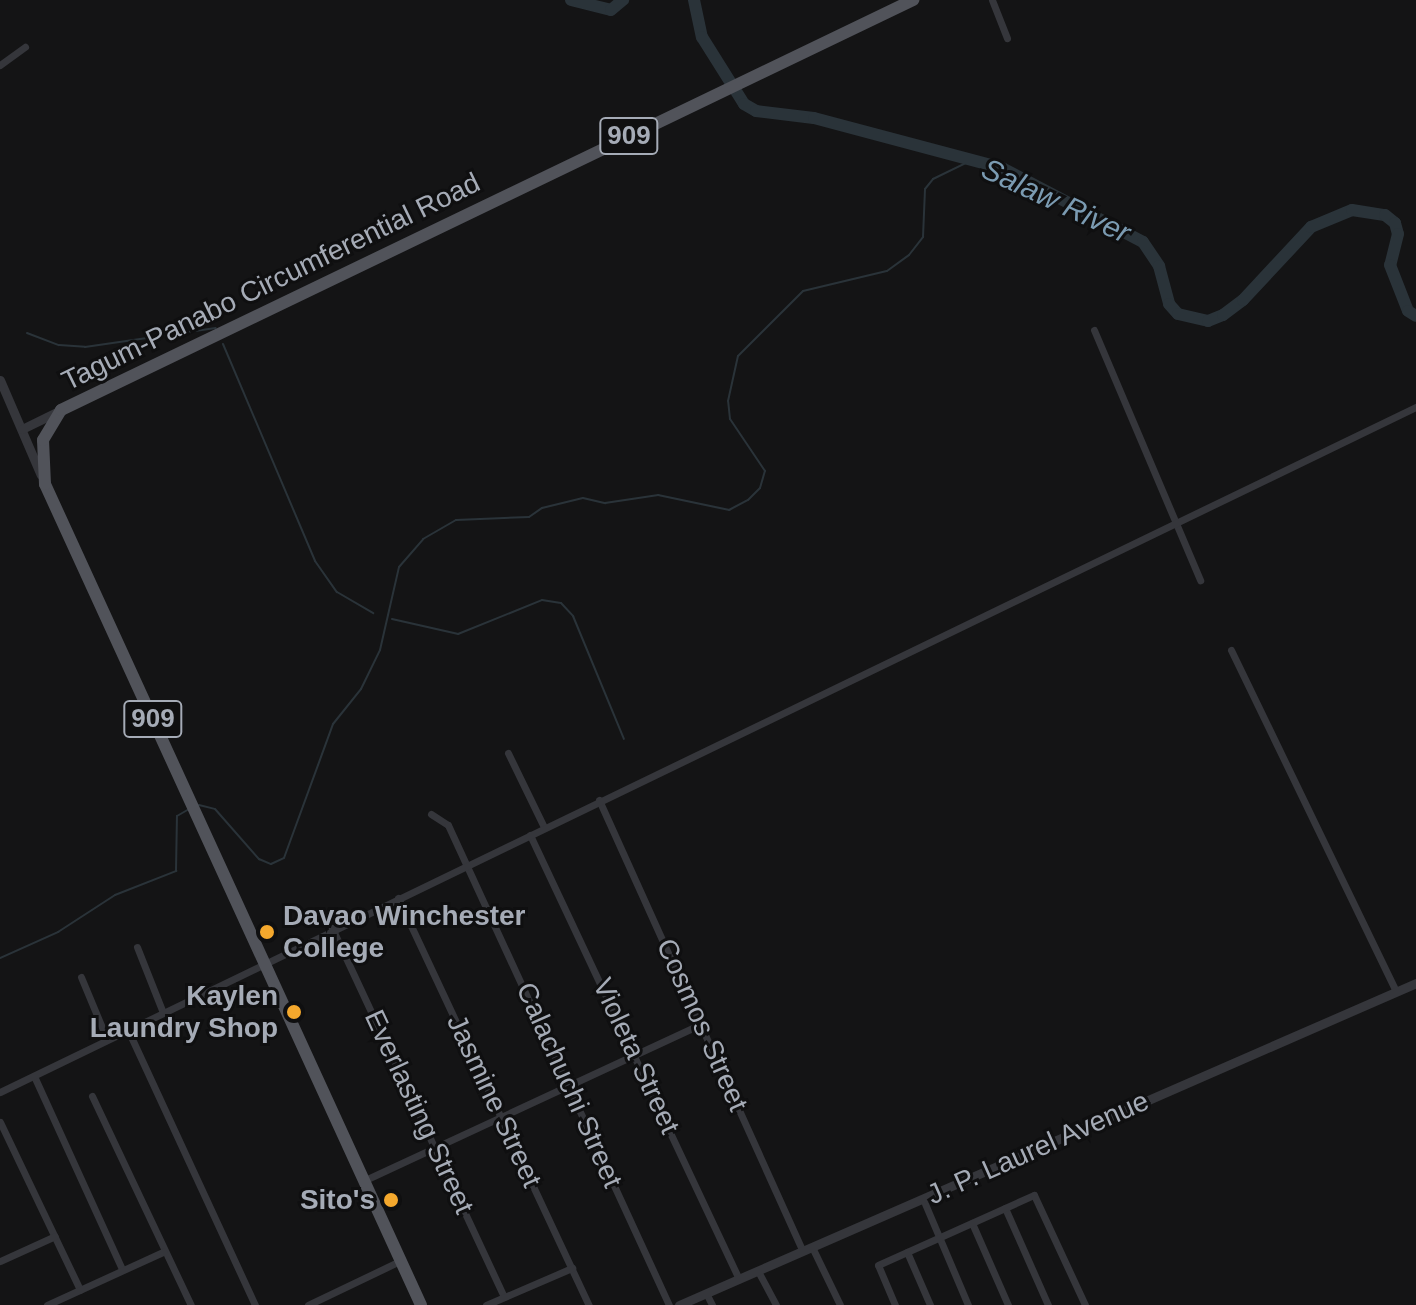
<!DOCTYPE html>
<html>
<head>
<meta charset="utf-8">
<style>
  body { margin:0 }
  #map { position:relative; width:1416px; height:1305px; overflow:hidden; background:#141415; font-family:Helvetica,sans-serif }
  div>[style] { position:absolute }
  .stream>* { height:2px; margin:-1px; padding:0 1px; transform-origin:1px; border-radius:1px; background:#2a3339 }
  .river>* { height:12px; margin:-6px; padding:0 6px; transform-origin:6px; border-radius:6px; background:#2a3339 }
  .minor>* { height:7px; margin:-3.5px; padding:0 3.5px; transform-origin:3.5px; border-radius:3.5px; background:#35363b }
  .tertiary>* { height:9px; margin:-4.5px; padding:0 4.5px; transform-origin:4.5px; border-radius:4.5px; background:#35363b }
  .primary>* { height:12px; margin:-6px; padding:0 6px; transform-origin:6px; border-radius:6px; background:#51535a }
  .dots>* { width:22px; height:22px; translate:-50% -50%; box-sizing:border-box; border:4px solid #0f0f10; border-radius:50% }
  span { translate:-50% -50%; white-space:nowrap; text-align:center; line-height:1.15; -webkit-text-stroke:6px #0f0f10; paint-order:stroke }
  .shield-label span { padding:2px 6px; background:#0f0f10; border:2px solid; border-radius:6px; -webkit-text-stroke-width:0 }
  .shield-label { font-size:26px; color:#a5abb6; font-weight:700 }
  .street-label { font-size:28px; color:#a5abb6 }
  .poi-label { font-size:28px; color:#a5abb6; font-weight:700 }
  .left { translate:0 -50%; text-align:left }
  .right { translate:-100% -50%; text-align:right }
  .water-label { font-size:30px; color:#7b9bb2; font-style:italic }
</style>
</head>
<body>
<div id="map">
  <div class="stream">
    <i style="left:27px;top:333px;width:34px;rotate:21deg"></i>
    <i style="left:59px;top:345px;width:26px;rotate:4deg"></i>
    <i style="left:85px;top:347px;width:132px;rotate:-8.3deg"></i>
    <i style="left:223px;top:344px;width:236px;rotate:67deg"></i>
    <i style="left:315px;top:561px;width:38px;rotate:55deg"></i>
    <i style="left:337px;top:592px;width:42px;rotate:30.3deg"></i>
    <i style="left:392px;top:619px;width:68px;rotate:12.8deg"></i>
    <i style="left:458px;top:634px;width:91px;rotate:-22deg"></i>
    <i style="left:542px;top:600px;width:19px;rotate:9deg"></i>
    <i style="left:561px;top:603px;width:18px;rotate:47deg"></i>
    <i style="left:573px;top:616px;width:133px;rotate:67.5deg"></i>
    <i style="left:199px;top:805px;width:16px;rotate:14deg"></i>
    <i style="left:215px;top:809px;width:67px;rotate:48.7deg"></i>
    <i style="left:259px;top:859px;width:13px;rotate:23deg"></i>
    <i style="left:271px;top:864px;width:14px;rotate:-25deg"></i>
    <i style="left:284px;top:858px;width:143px;rotate:-69.9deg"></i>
    <i style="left:333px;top:724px;width:45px;rotate:-51.3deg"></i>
    <i style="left:361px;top:689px;width:43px;rotate:-64deg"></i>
    <i style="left:380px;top:650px;width:85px;rotate:-77.1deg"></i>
    <i style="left:399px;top:567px;width:37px;rotate:-49deg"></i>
    <i style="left:423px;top:539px;width:38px;rotate:-30deg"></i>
    <i style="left:456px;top:520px;width:73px;rotate:-2.4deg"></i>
    <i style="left:529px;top:517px;width:16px;rotate:-35deg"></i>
    <i style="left:542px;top:508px;width:42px;rotate:-13.7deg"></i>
    <i style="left:583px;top:498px;width:23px;rotate:13deg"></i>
    <i style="left:605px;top:503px;width:54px;rotate:-8.6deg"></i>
    <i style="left:658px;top:495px;width:73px;rotate:11.9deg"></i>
    <i style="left:729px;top:510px;width:21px;rotate:-28deg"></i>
    <i style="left:748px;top:500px;width:17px;rotate:-45deg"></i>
    <i style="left:760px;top:488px;width:18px;rotate:-74deg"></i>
    <i style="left:765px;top:471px;width:63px;rotate:-123.9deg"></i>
    <i style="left:730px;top:419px;width:18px;rotate:-96deg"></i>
    <i style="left:728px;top:401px;width:46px;rotate:-77.5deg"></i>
    <i style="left:738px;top:356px;width:92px;rotate:-45deg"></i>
    <i style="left:803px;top:291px;width:86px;rotate:-13.4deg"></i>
    <i style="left:887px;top:271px;width:27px;rotate:-36deg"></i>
    <i style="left:909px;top:255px;width:23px;rotate:-52deg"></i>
    <i style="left:923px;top:237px;width:48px;rotate:-87.6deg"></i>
    <i style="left:925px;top:189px;width:13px;rotate:-51deg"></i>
    <i style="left:933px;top:179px;width:46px;rotate:-26deg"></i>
    <i style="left:0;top:958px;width:64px;rotate:-24.1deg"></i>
    <i style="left:58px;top:932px;width:68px;rotate:-33deg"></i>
    <i style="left:115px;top:895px;width:66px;rotate:-21.5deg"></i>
    <i style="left:176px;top:871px;width:55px;rotate:-89deg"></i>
    <i style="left:177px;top:816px;width:14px;rotate:-30deg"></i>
  </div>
  <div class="river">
    <i style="left:571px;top:0;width:41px;rotate:14deg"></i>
    <i style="left:611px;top:10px;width:16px;rotate:-40deg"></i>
    <i style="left:694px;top:0;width:38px;rotate:78deg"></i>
    <i style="left:702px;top:37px;width:79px;rotate:57.9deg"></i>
    <i style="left:744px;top:104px;width:14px;rotate:30deg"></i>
    <i style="left:756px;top:111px;width:58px;rotate:6.9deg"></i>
    <i style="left:814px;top:118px;width:195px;rotate:14.9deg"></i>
    <i style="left:1002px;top:168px;width:159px;rotate:27.7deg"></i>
    <i style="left:1143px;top:242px;width:29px;rotate:56deg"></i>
    <i style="left:1159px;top:266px;width:39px;rotate:75deg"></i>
    <i style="left:1169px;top:304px;width:13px;rotate:48deg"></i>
    <i style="left:1178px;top:314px;width:31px;rotate:13deg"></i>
    <i style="left:1208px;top:321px;width:16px;rotate:-22deg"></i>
    <i style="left:1223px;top:315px;width:25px;rotate:-37deg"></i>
    <i style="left:1243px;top:300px;width:100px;rotate:-47deg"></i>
    <i style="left:1311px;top:227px;width:44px;rotate:-22.5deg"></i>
    <i style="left:1352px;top:210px;width:33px;rotate:9deg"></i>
    <i style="left:1385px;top:215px;width:13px;rotate:39deg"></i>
    <i style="left:1395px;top:223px;width:11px;rotate:75deg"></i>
    <i style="left:1398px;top:234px;width:32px;rotate:104deg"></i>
    <i style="left:1390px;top:265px;width:49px;rotate:68.6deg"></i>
    <i style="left:1408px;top:311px;width:9px;rotate:32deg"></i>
  </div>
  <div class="minor">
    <i style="left:992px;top:0;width:41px;rotate:68.5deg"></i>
    <i style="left:0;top:65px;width:31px;rotate:-36deg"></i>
    <i style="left:1094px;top:330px;width:272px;rotate:67deg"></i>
    <i style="left:1231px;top:650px;width:380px;rotate:64.2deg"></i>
    <i style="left:508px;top:753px;width:82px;rotate:64.1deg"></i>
    <i style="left:599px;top:800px;width:495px;rotate:65.7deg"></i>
    <i style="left:431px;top:814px;width:20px;rotate:33deg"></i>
    <i style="left:448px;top:825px;width:528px;rotate:65.28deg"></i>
    <i style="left:530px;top:835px;width:491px;rotate:64.8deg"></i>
    <i style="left:398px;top:898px;width:450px;rotate:64.9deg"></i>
    <i style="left:332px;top:928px;width:407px;rotate:65deg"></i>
    <i style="left:137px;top:947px;width:68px;rotate:68.4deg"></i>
    <i style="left:81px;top:977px;width:65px;rotate:67.4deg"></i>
    <i style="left:127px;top:1028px;width:305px;rotate:65.2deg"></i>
    <i style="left:34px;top:1076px;width:212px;rotate:65.5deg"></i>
    <i style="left:0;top:1092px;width:1573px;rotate:-25.82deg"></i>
    <i style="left:92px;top:1096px;width:231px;rotate:64.7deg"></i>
    <i style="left:0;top:1122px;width:186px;rotate:64.5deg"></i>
    <i style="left:363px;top:1181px;width:374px;rotate:-24.9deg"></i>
    <i style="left:923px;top:1199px;width:115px;rotate:67deg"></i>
    <i style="left:1005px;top:1208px;width:106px;rotate:66.1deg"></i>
    <i style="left:972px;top:1223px;width:90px;rotate:66.3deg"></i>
    <i style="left:812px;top:1247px;width:64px;rotate:64.2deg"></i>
    <i style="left:907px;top:1252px;width:58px;rotate:66.5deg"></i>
    <i style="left:0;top:1261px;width:60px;rotate:-24.4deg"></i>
    <i style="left:758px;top:1271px;width:38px;rotate:62deg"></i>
    <i style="left:706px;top:1293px;width:13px;rotate:63deg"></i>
    <i style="left:47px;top:1305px;width:128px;rotate:-24.6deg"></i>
    <i style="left:308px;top:1305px;width:102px;rotate:-25.6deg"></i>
    <i style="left:486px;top:1305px;width:94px;rotate:-23.3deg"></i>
    <i style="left:895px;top:1305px;width:43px;rotate:-113deg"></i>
    <i style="left:878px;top:1265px;width:171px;rotate:-24.2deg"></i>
    <i style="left:1034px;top:1195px;width:121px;rotate:65.1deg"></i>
  </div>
  <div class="tertiary">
    <i style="left:0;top:380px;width:103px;rotate:66.7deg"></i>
    <i style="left:22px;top:429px;width:43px;rotate:-26deg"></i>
    <i style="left:679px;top:1305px;width:804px;rotate:-23.6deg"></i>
  </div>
  <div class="primary">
    <i style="left:421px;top:1305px;width:903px;rotate:-114.61deg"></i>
    <i style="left:45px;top:484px;width:44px;rotate:-92.6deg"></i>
    <i style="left:43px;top:440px;width:35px;rotate:-59deg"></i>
    <i style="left:61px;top:410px;width:946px;rotate:-25.7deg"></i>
  </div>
  <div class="dots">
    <i style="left:267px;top:932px;background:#f4a82d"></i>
    <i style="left:294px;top:1012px;background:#f4a82d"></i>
    <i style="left:391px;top:1200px;background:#f4a82d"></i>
  </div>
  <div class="shield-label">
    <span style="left:629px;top:136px">909</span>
    <span style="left:153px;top:719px">909</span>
  </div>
  <div class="street-label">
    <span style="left:271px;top:282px;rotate:-26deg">Tagum-Panabo Circumferential Road</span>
    <span style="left:702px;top:1025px;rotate:66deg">Cosmos Street</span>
    <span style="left:636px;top:1056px;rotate:65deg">Violeta Street</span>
    <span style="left:569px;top:1085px;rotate:66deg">Calachuchi Street</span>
    <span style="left:494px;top:1101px;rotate:65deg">Jasmine Street</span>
    <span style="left:419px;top:1112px;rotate:65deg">Everlasting Street</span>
    <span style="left:1038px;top:1148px;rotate:-24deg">J. P. Laurel Avenue</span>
  </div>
  <div class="poi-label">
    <span class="left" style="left:283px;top:932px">Davao Winchester<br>College</span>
    <span class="right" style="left:278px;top:1012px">Kaylen<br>Laundry Shop</span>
    <span class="right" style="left:375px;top:1200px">Sito's</span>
  </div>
  <div class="water-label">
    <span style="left:1056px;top:201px;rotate:25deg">Salaw River</span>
  </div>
</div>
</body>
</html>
